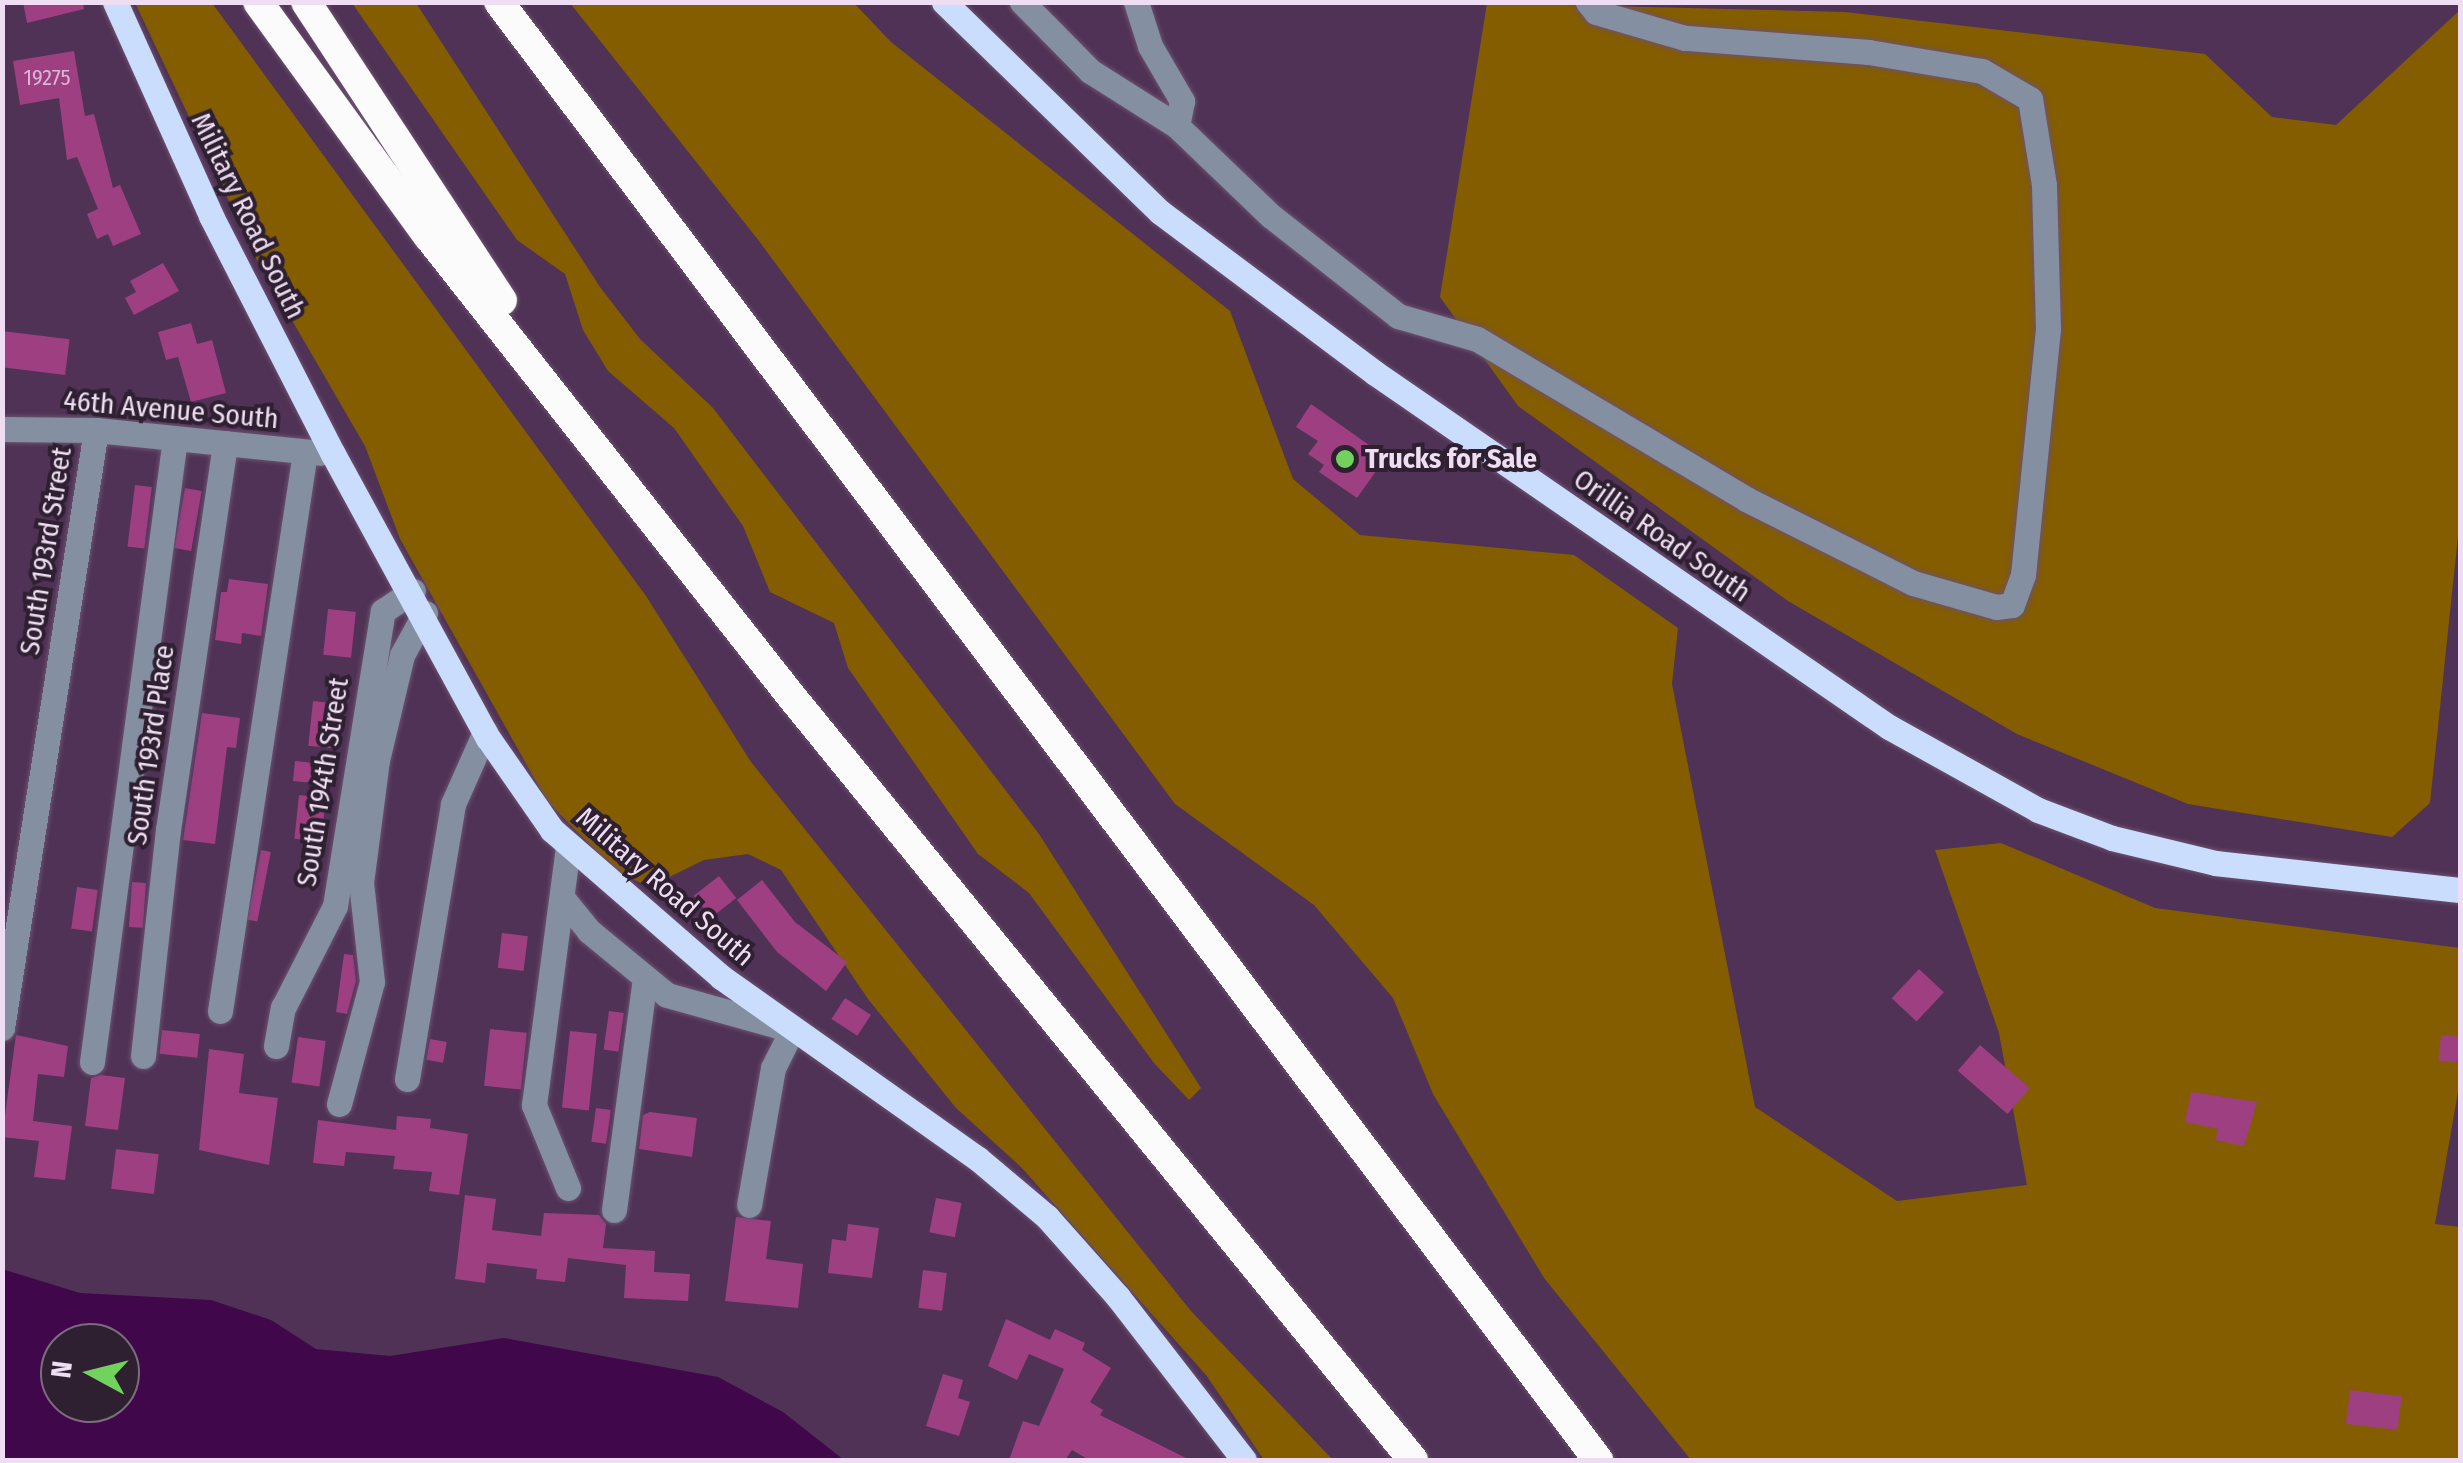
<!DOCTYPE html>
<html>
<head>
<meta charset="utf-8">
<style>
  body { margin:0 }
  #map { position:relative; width:2463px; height:1463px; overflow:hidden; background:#4f3255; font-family:"Fira Sans Condensed",sans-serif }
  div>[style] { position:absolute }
  .green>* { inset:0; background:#845d00 }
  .water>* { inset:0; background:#40084b }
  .building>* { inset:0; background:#9e3f82; transform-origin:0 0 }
  .roads { filter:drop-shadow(0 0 2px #6c5171) drop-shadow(0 0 2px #6c5171) }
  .minor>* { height:25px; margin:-12.5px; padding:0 12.5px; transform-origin:12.5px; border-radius:12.5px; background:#848fa1 }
  .major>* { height:25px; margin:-12.5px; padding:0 12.5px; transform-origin:12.5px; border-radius:12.5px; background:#cbddfc }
  .highway>* { height:30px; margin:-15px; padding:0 15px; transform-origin:15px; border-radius:15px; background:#fbfbfb }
  .dots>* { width:28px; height:28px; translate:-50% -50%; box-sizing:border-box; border:5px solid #2e2030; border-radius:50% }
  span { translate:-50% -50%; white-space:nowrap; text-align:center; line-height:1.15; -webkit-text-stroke:8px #2e2030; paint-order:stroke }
  .number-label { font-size:22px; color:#dbb6d7 }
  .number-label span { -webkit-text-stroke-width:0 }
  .street-label { font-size:28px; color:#efdef3 }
  .poi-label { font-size:28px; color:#efdef3; font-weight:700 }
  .left { translate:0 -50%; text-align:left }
  .frame { position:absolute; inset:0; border:5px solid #efdef3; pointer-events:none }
  .north { position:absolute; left:40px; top:1323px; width:100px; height:100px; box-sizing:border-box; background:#2e2030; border:2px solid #7b6c7e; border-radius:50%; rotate:277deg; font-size:28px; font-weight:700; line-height:40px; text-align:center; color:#efdef3 }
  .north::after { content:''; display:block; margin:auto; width:35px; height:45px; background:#71d35e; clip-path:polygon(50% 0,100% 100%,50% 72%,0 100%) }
</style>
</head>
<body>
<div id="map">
  <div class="green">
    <i style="clip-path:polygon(135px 3px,212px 3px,646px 596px,751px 762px,1191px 1311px,1333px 1460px,1264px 1460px,1206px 1375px,1021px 1167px,956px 1108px,868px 999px,781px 870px,748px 854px,704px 860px,649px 887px,615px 870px,547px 801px,400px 539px,365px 446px,257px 260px)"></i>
    <i style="clip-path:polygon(352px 3px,416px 3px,600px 287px,640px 339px,713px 408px,1039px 834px,1201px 1088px,1189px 1100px,1154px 1063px,1029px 893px,978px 854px,848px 668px,834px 623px,770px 592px,743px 526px,674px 428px,608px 371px,583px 330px,565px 274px,517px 240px)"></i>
    <i style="clip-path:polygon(570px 3px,854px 3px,891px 42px,1230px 311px,1293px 479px,1360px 535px,1574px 555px,1678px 628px,1672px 684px,1755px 1107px,1897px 1201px,2027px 1185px,1999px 1033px,1935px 850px,2001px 843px,2155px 908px,2460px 948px,2460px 1080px,2435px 1224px,2460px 1227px,2460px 1460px,1691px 1460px,1544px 1278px,1433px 1094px,1393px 998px,1314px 905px,1175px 804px,759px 241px)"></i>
    <i style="clip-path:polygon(1487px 3px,1845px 12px,2205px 54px,2272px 117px,2336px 125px,2460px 10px,2460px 517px,2430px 803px,2392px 837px,2188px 804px,2017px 734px,1788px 601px,1518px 406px,1440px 297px)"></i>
  </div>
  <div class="water">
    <i style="clip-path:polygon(evenodd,2px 1269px,80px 1293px,211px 1300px,271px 1320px,316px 1349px,390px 1356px,504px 1338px,718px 1377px,783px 1412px,844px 1460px,3px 1460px,2px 1269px,60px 1343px,120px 1343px,120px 1403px,60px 1403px,60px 1343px)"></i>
  </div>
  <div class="building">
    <i style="clip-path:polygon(23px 2px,83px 2px,84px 9px,27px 23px)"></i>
    <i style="clip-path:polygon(74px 51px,85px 116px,94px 114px,113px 188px,120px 185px,141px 234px,113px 246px,108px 234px,97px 239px,87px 214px,98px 209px,77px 157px,67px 160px,59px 98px,20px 105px,13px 61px)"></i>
    <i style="clip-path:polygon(163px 263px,179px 291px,134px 315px,125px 298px,136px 292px,130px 281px)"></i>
    <i style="clip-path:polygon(191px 323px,197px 344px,212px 340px,226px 393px,191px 402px,178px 357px,166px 360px,158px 332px)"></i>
    <i style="left:2px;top:331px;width:68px;height:36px;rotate:7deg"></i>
    <i style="clip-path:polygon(1311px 404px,1386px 457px,1357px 498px,1319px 472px,1324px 465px,1308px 454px,1318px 441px,1296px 427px)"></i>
    <i style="left:135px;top:485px;width:17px;height:62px;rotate:7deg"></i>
    <i style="left:185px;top:488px;width:17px;height:61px;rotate:10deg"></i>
    <i style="clip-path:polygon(229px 579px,268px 584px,261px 636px,242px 633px,241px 644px,215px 640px,221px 592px,227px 592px)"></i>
    <i style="left:328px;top:609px;width:28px;height:46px;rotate:6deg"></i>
    <i style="left:313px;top:701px;width:28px;height:45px;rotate:6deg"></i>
    <i style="clip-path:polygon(202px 713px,240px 718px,236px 748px,227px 747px,215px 844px,183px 840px)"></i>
    <i style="left:295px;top:761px;width:20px;height:20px;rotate:6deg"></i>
    <i style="left:299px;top:795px;width:27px;height:44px;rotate:6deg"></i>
    <i style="left:261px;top:850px;width:10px;height:71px;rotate:11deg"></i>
    <i style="left:719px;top:876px;width:28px;height:32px;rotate:52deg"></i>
    <i style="clip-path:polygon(762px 880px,795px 922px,847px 962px,826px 991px,777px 952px,737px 900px)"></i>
    <i style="left:132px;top:882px;width:14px;height:45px;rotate:4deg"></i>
    <i style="left:77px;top:887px;width:21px;height:42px;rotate:8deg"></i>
    <i style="left:502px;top:933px;width:26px;height:35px;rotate:7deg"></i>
    <i style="clip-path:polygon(344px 954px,353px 955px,356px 981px,347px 1014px,336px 1012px)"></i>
    <i style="left:1919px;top:969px;width:34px;height:40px;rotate:43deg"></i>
    <i style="left:845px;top:998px;width:31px;height:25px;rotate:33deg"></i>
    <i style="left:609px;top:1011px;width:15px;height:39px;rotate:8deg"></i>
    <i style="left:490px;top:1029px;width:37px;height:57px;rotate:6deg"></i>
    <i style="left:162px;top:1030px;width:38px;height:24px;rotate:6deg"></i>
    <i style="left:570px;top:1031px;width:27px;height:77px;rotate:6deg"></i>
    <i style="clip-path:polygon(16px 1035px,68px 1046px,64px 1077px,38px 1074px,33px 1121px,72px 1126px,65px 1180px,34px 1177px,39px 1141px,2px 1137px)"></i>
    <i style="left:2441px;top:1035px;width:19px;height:26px;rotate:6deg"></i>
    <i style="left:298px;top:1037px;width:28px;height:46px;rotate:8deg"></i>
    <i style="left:430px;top:1039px;width:17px;height:21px;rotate:10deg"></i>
    <i style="left:1980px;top:1045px;width:66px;height:34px;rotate:41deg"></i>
    <i style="clip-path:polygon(209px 1049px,244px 1054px,239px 1093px,278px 1098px,269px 1165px,199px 1150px)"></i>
    <i style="clip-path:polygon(101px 1075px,125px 1078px,118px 1130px,85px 1126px,91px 1078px)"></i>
    <i style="clip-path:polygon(2191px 1092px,2257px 1102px,2244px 1146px,2215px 1140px,2218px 1129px,2185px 1122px)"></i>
    <i style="left:596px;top:1108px;width:15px;height:34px;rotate:8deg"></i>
    <i style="clip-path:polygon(650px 1112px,697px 1118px,692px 1157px,639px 1149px,643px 1115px)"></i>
    <i style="clip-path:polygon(397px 1116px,431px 1119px,430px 1128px,468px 1134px,459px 1195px,429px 1191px,432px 1172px,393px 1169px,395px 1156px,346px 1152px,344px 1166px,313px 1163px,318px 1120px,396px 1130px)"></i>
    <i style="left:116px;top:1149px;width:43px;height:40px;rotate:7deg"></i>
    <i style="clip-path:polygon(465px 1195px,496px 1199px,492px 1230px,541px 1236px,544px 1213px,599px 1215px,606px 1224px,603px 1248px,655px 1251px,654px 1272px,690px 1274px,688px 1301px,624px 1298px,626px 1265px,568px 1258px,565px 1282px,536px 1279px,537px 1269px,487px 1263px,485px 1283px,455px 1279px)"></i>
    <i style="left:936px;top:1198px;width:26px;height:35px;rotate:11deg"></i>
    <i style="clip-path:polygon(736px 1217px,771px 1221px,766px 1259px,803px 1264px,798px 1308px,725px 1301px)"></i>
    <i style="clip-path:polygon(848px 1224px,879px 1228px,872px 1278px,828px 1273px,832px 1239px,846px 1241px)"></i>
    <i style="left:923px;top:1270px;width:24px;height:38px;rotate:7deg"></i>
    <i style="clip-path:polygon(1006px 1319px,1050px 1340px,1055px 1329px,1085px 1343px,1082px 1350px,1111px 1368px,1090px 1402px,1103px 1410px,1100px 1415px,1190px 1460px,1089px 1460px,1072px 1450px,1065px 1460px,1009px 1460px,1023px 1421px,1039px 1426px,1064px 1369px,1029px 1354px,1017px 1380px,988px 1366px)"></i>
    <i style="clip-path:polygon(943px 1374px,963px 1380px,958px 1398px,970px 1402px,959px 1436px,926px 1426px)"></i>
    <i style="left:2350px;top:1390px;width:52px;height:34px;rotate:7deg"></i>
  </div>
  <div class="roads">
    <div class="minor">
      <i style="left:1022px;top:2px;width:97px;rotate:45.4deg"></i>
      <i style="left:1090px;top:71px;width:103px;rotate:32.3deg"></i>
      <i style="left:1177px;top:126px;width:130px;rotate:43.8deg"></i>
      <i style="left:1271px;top:216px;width:162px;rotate:38.2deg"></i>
      <i style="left:1398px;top:316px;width:82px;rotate:16.2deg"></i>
      <i style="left:1477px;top:339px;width:313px;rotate:30.7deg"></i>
      <i style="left:1746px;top:499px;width:187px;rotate:26.7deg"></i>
      <i style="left:1913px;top:583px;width:86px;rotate:16.1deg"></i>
      <i style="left:1996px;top:607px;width:16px;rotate:-7deg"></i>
      <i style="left:2012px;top:605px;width:32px;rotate:-70deg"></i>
      <i style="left:2023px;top:575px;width:247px;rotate:-84.2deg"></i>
      <i style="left:2048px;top:329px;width:144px;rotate:-91.6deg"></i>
      <i style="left:2044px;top:185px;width:87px;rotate:-99.2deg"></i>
      <i style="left:2030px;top:99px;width:56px;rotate:-149.7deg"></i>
      <i style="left:1982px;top:71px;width:115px;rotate:-170.5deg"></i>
      <i style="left:1869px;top:52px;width:185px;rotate:-175.6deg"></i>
      <i style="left:1685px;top:38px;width:93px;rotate:-163.7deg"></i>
      <i style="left:1596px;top:12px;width:13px;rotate:-129deg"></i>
      <i style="left:1136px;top:2px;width:46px;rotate:72.3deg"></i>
      <i style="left:1150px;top:46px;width:64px;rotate:59.8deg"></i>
      <i style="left:1182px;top:101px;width:25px;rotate:101deg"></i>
      <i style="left:2px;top:429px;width:94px;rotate:0.6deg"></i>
      <i style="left:96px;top:430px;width:226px;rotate:5.8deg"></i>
      <i style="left:564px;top:900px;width:40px;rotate:51deg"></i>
      <i style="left:589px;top:931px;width:101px;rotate:39.4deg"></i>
      <i style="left:667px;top:995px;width:130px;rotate:15.6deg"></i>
      <i style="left:792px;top:1030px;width:42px;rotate:116.6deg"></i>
      <i style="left:773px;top:1068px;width:139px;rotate:99.9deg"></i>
      <i style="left:220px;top:1011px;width:565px;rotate:-81.35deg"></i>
      <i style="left:2px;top:1028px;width:605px;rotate:-81.07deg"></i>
      <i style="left:276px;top:1046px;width:39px;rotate:-80deg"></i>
      <i style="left:283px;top:1008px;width:114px;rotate:-63deg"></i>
      <i style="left:335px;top:906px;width:299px;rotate:-80.8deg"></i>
      <i style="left:383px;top:611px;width:36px;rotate:-34deg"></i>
      <i style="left:143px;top:1056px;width:227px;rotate:-83.7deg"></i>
      <i style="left:168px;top:830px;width:391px;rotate:-81.6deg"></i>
      <i style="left:92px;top:1062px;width:629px;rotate:-82.42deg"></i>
      <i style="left:407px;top:1079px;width:279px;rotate:-80.5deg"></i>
      <i style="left:453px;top:804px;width:79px;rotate:-66deg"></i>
      <i style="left:339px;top:1104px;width:126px;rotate:-74.9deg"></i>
      <i style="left:372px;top:982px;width:100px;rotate:-96.3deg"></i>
      <i style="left:361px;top:883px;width:124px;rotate:-82.6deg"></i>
      <i style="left:377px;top:760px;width:108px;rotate:-76.6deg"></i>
      <i style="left:402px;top:655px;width:48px;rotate:-61.3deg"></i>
      <i style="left:568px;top:1188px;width:90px;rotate:-112.3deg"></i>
      <i style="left:534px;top:1105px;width:261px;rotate:-82.5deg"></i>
      <i style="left:614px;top:1210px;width:234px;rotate:-82.4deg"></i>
    </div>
    <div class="major">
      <i style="left:115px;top:2px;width:235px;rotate:65.8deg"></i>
      <i style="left:211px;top:216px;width:267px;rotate:62.9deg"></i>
      <i style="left:333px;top:454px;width:324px;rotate:61.4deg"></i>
      <i style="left:488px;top:738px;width:112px;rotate:55.2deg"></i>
      <i style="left:552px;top:830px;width:224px;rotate:41deg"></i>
      <i style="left:721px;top:977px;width:314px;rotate:35.3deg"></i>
      <i style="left:977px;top:1158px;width:92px;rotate:40.1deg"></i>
      <i style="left:1047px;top:1217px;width:107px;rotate:48.4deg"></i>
      <i style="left:1118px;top:1297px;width:206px;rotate:52.3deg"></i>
      <i style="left:944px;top:2px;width:301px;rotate:44.2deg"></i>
      <i style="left:1160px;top:212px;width:269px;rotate:36.8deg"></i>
      <i style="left:1375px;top:373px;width:624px;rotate:34.56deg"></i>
      <i style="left:1889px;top:727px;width:171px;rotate:29.1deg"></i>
      <i style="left:2038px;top:810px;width:79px;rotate:20.7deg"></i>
      <i style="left:2112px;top:838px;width:106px;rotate:13.6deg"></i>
      <i style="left:2215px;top:863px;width:246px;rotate:6.3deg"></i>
    </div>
    <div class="highway">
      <i style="left:258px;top:2px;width:291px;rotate:54deg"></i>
      <i style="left:429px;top:237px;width:585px;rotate:51.74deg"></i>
      <i style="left:791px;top:696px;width:985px;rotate:50.85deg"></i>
      <i style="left:306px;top:2px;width:357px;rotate:56.7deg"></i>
      <i style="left:499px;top:2px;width:1826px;rotate:52.99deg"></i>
    </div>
  </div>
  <div class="dots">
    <i style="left:1345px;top:459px;background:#71d35e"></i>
  </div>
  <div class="number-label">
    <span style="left:47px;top:78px">19275</span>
  </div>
  <div class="street-label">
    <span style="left:248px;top:216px;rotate:64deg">Military Road South</span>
    <span style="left:171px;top:410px;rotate:5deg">46th Avenue South</span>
    <span style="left:1662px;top:536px;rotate:35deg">Orillia Road South</span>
    <span style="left:46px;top:551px;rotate:-81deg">South 193rd Street</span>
    <span style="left:151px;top:745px;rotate:-82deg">South 193rd Place</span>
    <span style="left:323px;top:782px;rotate:-81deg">South 194th Street</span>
    <span style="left:665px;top:887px;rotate:41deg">Military Road South</span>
  </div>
  <div class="poi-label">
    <span class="left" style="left:1365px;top:459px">Trucks for Sale</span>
  </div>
  <div class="frame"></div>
  <div class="north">N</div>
</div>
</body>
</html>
